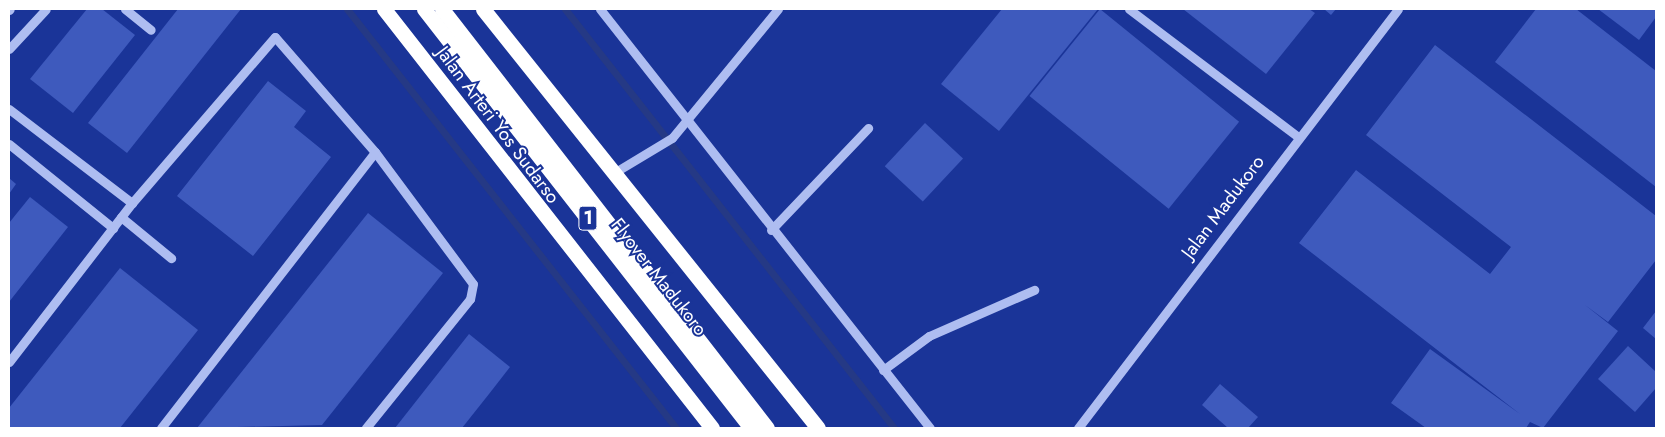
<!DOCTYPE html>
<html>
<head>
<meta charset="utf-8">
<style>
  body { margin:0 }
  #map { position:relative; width:1665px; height:437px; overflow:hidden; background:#1a3498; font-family:Jost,sans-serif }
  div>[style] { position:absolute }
  .stream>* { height:7px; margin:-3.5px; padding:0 3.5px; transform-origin:3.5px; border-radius:3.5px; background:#253985 }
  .building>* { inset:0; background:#3e5abd; transform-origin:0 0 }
  .minor>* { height:9px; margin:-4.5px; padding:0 4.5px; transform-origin:4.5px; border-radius:4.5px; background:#aebdf1 }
  .highway>* { height:15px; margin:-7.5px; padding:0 7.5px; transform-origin:7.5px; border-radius:7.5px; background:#fff }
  span { translate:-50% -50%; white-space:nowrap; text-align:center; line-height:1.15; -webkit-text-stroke:4px #1a3498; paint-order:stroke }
  .shield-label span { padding:1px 4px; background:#1a3498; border:1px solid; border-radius:4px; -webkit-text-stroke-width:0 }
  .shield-label { font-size:18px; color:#fff; font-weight:700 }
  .street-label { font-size:19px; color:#fff }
  .frame { position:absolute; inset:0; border:10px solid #fff; pointer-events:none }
</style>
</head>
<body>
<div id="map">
  <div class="stream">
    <i style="left:347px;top:9px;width:533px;rotate:51.86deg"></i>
    <i style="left:565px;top:9px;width:533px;rotate:51.86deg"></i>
  </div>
  <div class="building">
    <i style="clip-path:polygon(87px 9px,102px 9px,135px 35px,73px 113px,30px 79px)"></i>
    <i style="clip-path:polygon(178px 9px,241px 9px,127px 153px,88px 123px)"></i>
    <i style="clip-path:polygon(1002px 9px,1098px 9px,999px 131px,941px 84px)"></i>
    <i style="left:1100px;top:9px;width:179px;height:112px;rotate:39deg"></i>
    <i style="clip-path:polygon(1183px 9px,1309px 9px,1315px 13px,1266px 74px)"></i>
    <i style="clip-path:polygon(1324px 9px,1336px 9px,1331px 15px)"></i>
    <i style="clip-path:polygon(1536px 9px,1576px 9px,1656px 71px,1656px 187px,1495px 62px)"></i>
    <i style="clip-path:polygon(1598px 9px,1656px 9px,1656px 17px,1639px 40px)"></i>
    <i style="clip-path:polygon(1435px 45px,1656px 216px,1656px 260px,1608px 322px,1585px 305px,1618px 331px,1543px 428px,1530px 422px,1526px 428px,1426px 428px,1391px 403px,1430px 349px,1520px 414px,1299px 243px,1356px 170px,1490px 274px,1511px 247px,1366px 135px)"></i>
    <i style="clip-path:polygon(268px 81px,306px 111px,294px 127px,331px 157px,253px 256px,177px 196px)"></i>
    <i style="left:925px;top:123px;width:52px;height:59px;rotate:43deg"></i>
    <i style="clip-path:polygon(9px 178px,16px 184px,9px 194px)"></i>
    <i style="clip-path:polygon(30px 197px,68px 227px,9px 302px,9px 223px)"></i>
    <i style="clip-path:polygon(368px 213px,443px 273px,322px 425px,197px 428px)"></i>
    <i style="clip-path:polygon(120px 268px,198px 330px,120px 428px,9px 428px,9px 408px)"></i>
    <i style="clip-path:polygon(1656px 311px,1656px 339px,1643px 328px)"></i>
    <i style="clip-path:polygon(469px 334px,510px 367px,489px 394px,462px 428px,395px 428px)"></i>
    <i style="clip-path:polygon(1628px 346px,1656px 372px,1656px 388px,1635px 412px,1598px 379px)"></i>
    <i style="clip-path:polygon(1220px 384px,1258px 417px,1248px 428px,1228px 428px,1202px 405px)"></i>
  </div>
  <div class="minor">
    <i style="left:125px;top:9px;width:33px;rotate:39deg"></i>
    <i style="left:600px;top:9px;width:533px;rotate:51.78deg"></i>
    <i style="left:1129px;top:9px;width:211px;rotate:37.1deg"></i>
    <i style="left:9px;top:10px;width:1px;rotate:-45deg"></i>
    <i style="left:9px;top:49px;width:54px;rotate:-47.2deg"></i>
    <i style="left:9px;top:109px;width:155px;rotate:37.4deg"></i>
    <i style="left:9px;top:144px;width:134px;rotate:38.9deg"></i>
    <i style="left:612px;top:174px;width:70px;rotate:-31deg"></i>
    <i style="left:672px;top:138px;width:167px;rotate:-50.6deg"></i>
    <i style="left:121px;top:217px;width:65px;rotate:39.4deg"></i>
    <i style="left:771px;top:230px;width:141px;rotate:-46.4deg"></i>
    <i style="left:9px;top:362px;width:201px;rotate:-52.3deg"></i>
    <i style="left:132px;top:203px;width:219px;rotate:-49.3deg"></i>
    <i style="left:275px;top:37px;width:152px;rotate:49deg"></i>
    <i style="left:375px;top:152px;width:164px;rotate:53.4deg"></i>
    <i style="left:473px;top:284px;width:15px;rotate:101deg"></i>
    <i style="left:470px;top:299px;width:166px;rotate:128.9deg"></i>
    <i style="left:883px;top:370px;width:57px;rotate:-36.5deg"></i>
    <i style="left:929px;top:336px;width:115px;rotate:-23.7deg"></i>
    <i style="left:161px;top:428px;width:349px;rotate:-52.2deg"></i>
    <i style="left:1078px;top:428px;width:527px;rotate:-52.63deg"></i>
  </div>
  <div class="highway">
    <i style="left:384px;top:9px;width:532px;rotate:51.95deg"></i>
    <i style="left:424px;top:9px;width:531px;rotate:52.03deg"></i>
    <i style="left:442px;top:9px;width:530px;rotate:52.2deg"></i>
    <i style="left:483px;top:9px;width:536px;rotate:51.36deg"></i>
  </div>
  <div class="shield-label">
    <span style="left:588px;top:218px">1</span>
  </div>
  <div class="street-label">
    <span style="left:498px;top:125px;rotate:53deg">Jalan Arteri Yos Sudarso</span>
    <span style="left:1223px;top:207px;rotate:-53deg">Jalan Madukoro</span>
    <span style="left:659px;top:277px;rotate:52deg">Flyover Madukoro</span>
  </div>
  <div class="frame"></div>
</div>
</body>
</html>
